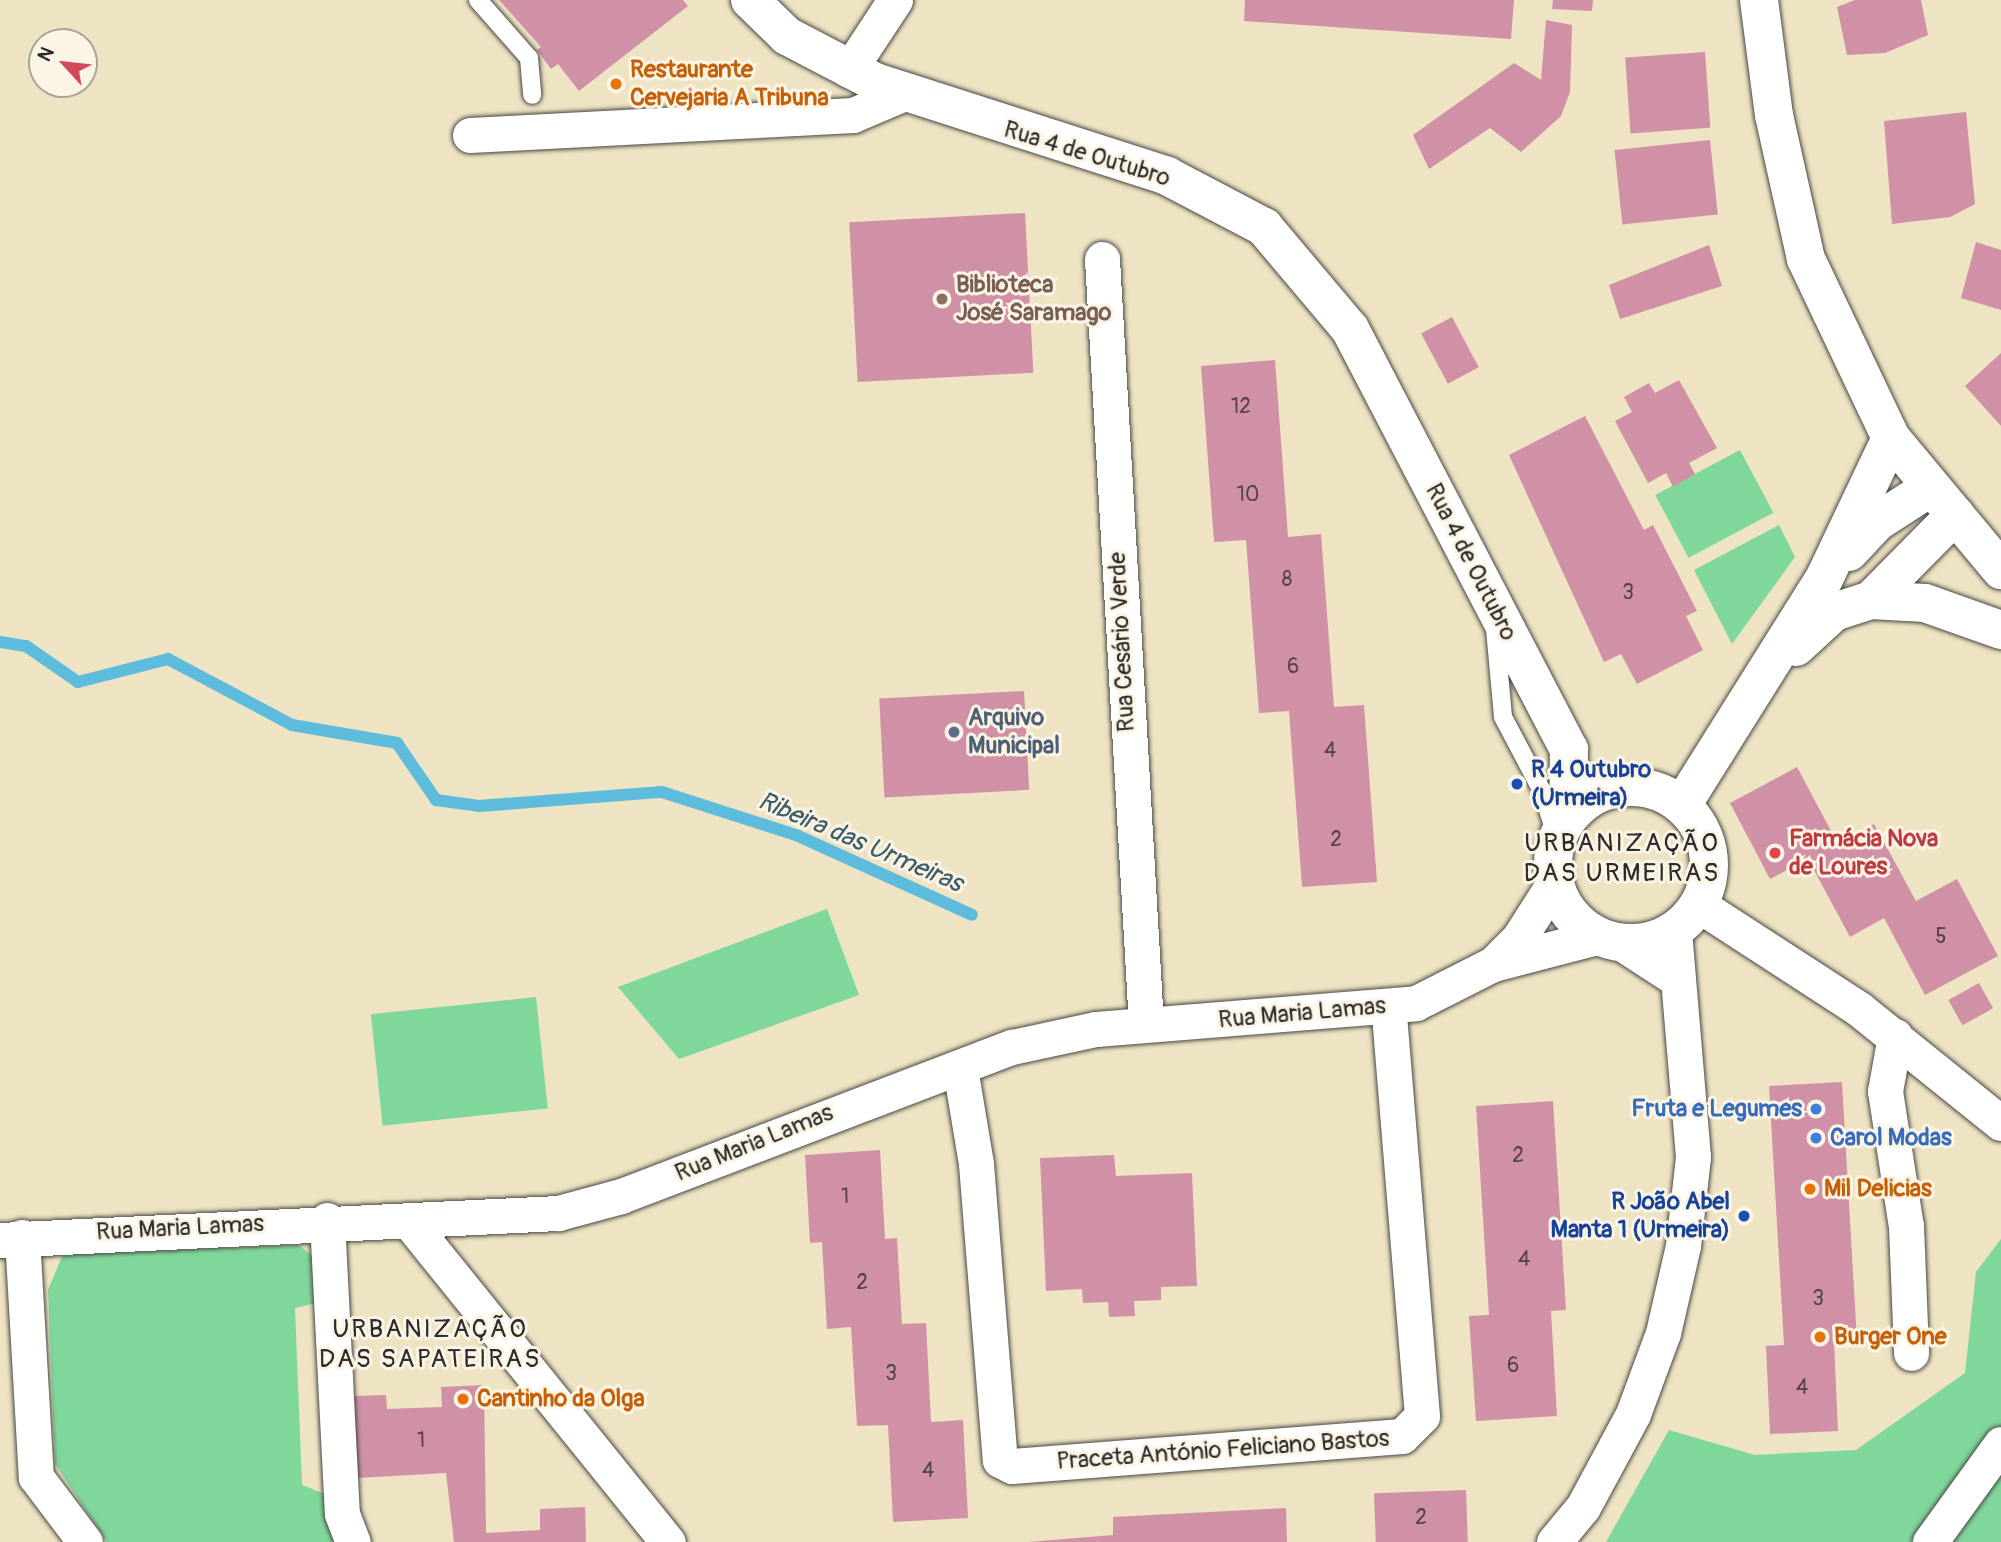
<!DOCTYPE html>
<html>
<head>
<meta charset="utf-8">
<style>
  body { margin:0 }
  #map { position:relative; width:2001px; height:1542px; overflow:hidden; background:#eee3c3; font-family:Pangolin,sans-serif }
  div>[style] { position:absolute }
  .green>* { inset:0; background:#80d79c; transform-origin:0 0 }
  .stream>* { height:12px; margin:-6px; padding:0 6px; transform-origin:6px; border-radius:6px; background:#5dbbdb }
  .building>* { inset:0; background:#d091a7; transform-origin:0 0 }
  .roads { filter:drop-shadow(0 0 2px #484742) drop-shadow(0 0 2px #484742) }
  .lane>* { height:18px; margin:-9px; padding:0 9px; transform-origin:9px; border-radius:9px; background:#fff }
  .street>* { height:35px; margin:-17.5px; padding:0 17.5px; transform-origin:17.5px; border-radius:17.5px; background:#fff }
  .secondary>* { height:38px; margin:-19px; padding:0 19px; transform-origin:19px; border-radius:19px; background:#fff }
  .secondary>.ring { margin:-19px; padding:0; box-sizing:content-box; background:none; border:38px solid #fff; border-radius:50% }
  .dots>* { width:19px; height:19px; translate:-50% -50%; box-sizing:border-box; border:4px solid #fcf5e5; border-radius:50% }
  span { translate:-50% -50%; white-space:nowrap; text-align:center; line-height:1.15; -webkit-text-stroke:6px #fcf5e5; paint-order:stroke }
  .number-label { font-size:21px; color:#54444a }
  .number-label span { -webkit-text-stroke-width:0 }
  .food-label { font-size:24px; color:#c56008; font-weight:700 }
  .left { translate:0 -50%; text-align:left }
  .street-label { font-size:24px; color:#2b2b2b }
  .education-label { font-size:24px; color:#785e54; font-weight:700 }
  .service-label { font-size:24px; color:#4e5e75; font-weight:700 }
  .transit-label { font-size:24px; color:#164399; font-weight:700 }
  .right { translate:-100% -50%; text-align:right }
  .health-label { font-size:24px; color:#be3a42; font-weight:700 }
  .shop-label { font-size:24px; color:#366cbe; font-weight:700 }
  .water-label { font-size:26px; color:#3c5d69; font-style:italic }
  .neighbourhood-label { font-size:26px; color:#2b2b2b; letter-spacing:2px }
  .north { position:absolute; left:28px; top:28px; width:70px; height:70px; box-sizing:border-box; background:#fcf5e5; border:2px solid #a8a49b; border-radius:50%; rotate:297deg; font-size:19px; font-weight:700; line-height:28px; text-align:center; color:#2b2b2b }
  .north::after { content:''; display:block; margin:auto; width:24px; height:32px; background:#d1495b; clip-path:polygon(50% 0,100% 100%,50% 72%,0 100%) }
</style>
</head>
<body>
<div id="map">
  <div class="green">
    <i style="left:1740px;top:450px;width:71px;height:96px;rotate:62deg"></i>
    <i style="clip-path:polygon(1779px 525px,1795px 557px,1732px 644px,1694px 570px)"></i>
    <i style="clip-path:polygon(827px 909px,859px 995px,679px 1059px,618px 987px)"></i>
    <i style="left:536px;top:997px;width:112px;height:166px;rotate:84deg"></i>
    <i style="clip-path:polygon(2001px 1239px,2001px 1542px,1606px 1542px,1669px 1430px,1755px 1455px,1856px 1450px,1965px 1373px,1976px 1272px)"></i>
    <i style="clip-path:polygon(299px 1245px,312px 1256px,320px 1302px,295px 1308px,302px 1485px,330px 1496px,342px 1542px,107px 1542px,55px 1464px,48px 1290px,63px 1254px)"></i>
  </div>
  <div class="stream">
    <i style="left:0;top:642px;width:26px;rotate:9deg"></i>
    <i style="left:26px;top:646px;width:63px;rotate:34.7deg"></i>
    <i style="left:78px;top:682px;width:93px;rotate:-14.3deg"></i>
    <i style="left:168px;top:659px;width:140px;rotate:28deg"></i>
    <i style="left:292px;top:725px;width:107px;rotate:9.7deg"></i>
    <i style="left:397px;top:743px;width:69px;rotate:55.6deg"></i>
    <i style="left:436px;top:800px;width:43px;rotate:7.9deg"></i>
    <i style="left:479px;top:806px;width:184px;rotate:-4.4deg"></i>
    <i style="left:662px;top:792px;width:141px;rotate:17.8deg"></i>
    <i style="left:796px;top:835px;width:193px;rotate:24.4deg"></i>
  </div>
  <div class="building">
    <i style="clip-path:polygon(499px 0,683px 0,688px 6px,579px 91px,558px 64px,551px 69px,537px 50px,541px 47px)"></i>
    <i style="clip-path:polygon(1245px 0,1514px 0,1511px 39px,1244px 21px)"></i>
    <i style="clip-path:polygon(1553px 0,1593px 0,1592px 11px,1552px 9px)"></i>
    <i style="clip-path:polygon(1855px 0,1921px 0,1928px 35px,1885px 53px,1847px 55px,1837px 7px)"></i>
    <i style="clip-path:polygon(1546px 20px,1572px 25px,1570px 92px,1561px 116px,1521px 152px,1490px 128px,1429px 169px,1413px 135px,1514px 63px,1541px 80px)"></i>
    <i style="left:1705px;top:52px;width:76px;height:80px;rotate:86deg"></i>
    <i style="clip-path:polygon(1966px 112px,1975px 204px,1950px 217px,1892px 224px,1884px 121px)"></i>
    <i style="left:1710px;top:140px;width:75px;height:96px;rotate:84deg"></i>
    <i style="left:1025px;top:213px;width:160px;height:176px;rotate:87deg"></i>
    <i style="clip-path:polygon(1976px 242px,2001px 250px,2001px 310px,1961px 298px)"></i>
    <i style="clip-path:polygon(1709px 245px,1722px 286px,1620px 319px,1609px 285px)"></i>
    <i style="left:1452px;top:317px;width:57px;height:35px;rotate:62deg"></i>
    <i style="clip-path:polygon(2001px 353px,2001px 426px,1965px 386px)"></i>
    <i style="clip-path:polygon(1275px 360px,1288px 537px,1321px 534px,1334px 707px,1364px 705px,1377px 882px,1302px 887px,1289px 711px,1259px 713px,1246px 540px,1214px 542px,1201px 366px)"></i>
    <i style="clip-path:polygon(1679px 380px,1717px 448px,1689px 463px,1695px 474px,1673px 487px,1666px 473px,1648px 483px,1615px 421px,1632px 412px,1624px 397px,1649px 383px,1655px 393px)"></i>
    <i style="clip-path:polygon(1585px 416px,1644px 530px,1653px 525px,1697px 611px,1686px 616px,1703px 650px,1637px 684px,1621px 654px,1604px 662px,1509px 455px)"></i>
    <i style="left:1024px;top:691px;width:99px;height:145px;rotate:87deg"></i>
    <i style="clip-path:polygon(1797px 767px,1838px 844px,1874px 824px,1916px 901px,1957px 879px,1998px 956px,1925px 995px,1884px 918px,1850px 937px,1808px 859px,1770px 879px,1730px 803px)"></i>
    <i style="left:1979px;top:983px;width:29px;height:35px;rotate:61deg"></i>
    <i style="clip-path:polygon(1842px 1082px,1857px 1341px,1834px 1342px,1838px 1431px,1770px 1434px,1766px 1346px,1784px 1345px,1769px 1086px)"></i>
    <i style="clip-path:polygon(1553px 1101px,1566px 1310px,1551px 1311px,1557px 1416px,1476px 1421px,1469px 1316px,1489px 1315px,1476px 1106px)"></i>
    <i style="clip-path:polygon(880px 1150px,885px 1239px,897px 1238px,902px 1324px,926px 1323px,931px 1422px,963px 1420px,968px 1518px,893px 1522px,888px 1425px,857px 1426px,851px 1327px,827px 1329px,822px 1242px,810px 1243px,805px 1155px)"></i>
    <i style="clip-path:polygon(1114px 1155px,1116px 1176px,1192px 1173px,1197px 1286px,1161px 1287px,1161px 1300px,1134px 1301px,1135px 1316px,1109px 1317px,1108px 1302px,1083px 1303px,1082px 1289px,1046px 1291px,1040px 1158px)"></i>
    <i style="clip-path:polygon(484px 1385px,486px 1533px,540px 1530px,540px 1509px,585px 1507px,586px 1542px,454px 1542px,446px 1473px,357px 1478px,353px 1396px,386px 1395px,387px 1409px,442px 1407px,441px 1387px)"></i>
    <i style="left:1466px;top:1490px;width:52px;height:92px;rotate:88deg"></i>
    <i style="clip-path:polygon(1286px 1508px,1287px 1542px,1028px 1542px,1113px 1535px,1113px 1517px)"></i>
  </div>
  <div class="roads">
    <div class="lane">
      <i style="left:478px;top:0;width:77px;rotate:48.7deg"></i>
      <i style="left:529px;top:58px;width:37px;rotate:85deg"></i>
      <i style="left:1495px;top:629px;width:88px;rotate:84.8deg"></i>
      <i style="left:1503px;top:717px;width:84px;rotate:62.2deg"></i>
      <i style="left:1542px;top:791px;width:49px;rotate:72.3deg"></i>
    </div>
    <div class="street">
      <i style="left:849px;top:70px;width:84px;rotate:-56.7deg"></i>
      <i style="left:470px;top:135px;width:384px;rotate:-3deg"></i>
      <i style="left:853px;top:115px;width:53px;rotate:-23.2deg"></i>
      <i style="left:1102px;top:259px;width:766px;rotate:86.71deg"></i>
      <i style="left:1699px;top:905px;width:191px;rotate:33deg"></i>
      <i style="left:1859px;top:1009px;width:182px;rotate:38.8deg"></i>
      <i style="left:1623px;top:944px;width:62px;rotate:33.2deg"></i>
      <i style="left:1493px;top:964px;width:37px;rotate:-45deg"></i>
      <i style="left:1519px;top:938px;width:65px;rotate:-57.5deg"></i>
      <i style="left:1895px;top:1036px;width:56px;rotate:100.3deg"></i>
      <i style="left:1885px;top:1091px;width:137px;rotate:81.2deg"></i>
      <i style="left:1906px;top:1226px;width:127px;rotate:87.7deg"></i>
      <i style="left:960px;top:1068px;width:97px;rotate:80.5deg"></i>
      <i style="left:976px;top:1164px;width:297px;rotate:85.4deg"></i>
      <i style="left:1000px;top:1460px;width:13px;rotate:27deg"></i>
      <i style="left:1012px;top:1466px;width:391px;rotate:-4.4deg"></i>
      <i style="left:1402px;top:1436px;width:28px;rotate:-45deg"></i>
      <i style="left:1422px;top:1416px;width:411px;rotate:-94.7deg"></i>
      <i style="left:327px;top:1220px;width:294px;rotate:87.1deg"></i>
      <i style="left:342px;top:1514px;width:30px;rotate:69deg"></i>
      <i style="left:411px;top:1224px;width:409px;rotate:51.1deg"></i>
      <i style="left:22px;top:1237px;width:240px;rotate:86.7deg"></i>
      <i style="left:36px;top:1477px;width:81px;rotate:53deg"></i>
      <i style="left:0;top:1240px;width:559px;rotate:-2.77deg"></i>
      <i style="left:558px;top:1213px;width:65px;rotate:-15.1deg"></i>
      <i style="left:621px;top:1196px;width:418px;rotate:-20.9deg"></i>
      <i style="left:1012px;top:1047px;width:86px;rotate:-12.1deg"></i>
      <i style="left:1096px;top:1029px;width:321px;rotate:-4.6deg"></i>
      <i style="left:1416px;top:1003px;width:86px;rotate:-26.9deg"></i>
      <i style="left:1493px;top:964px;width:107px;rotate:-14.6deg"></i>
      <i style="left:1554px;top:1542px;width:45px;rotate:-50.4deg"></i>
      <i style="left:1583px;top:1507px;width:106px;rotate:-61.7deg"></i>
      <i style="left:1633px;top:1414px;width:86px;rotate:-69.7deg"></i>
      <i style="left:1663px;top:1333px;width:89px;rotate:-77.1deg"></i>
      <i style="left:1683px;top:1246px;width:90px;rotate:-83.6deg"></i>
      <i style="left:1693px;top:1157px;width:227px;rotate:-94.8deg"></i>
      <i style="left:1930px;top:1542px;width:121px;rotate:-54.1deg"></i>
    </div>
    <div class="secondary">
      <i style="left:750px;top:0;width:52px;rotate:44.2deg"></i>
      <i style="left:787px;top:36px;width:99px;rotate:27.6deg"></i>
      <i style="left:875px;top:82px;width:307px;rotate:17.8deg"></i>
      <i style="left:1167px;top:176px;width:110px;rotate:27.7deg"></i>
      <i style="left:1264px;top:227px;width:133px;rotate:49.9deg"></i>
      <i style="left:1350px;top:329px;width:474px;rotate:62.5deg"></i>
      <i style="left:1569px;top:749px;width:69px;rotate:90.8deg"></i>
      <i style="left:1759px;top:0;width:116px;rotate:82.6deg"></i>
      <i style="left:1774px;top:115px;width:148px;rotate:77.5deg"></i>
      <i style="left:1806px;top:259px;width:198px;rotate:64.6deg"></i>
      <i style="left:1891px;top:438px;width:172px;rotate:50.2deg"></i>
      <i style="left:1849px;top:552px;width:41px;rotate:-47deg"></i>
      <i style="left:1877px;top:522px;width:64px;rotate:-32.9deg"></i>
      <i style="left:1871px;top:600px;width:120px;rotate:-45.3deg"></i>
      <i style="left:1796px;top:647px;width:52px;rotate:-42.6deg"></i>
      <i style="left:1834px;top:612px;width:39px;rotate:-18deg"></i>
      <i style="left:1871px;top:600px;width:54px;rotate:3.2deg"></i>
      <i style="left:1925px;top:603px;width:81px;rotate:19.6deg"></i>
      <i class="ring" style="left:1553px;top:787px;width:118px;height:118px"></i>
      <i style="left:1682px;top:805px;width:267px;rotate:-57.9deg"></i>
      <i style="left:1824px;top:579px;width:156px;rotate:-64.6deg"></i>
    </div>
  </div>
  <div class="dots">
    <i style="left:616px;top:84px;background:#e8710a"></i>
    <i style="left:942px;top:299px;background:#8d6e63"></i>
    <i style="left:954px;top:732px;background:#5c6f8a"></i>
    <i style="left:1517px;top:784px;background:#1a4fb4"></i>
    <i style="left:1775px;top:853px;background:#e0444e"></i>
    <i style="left:1816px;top:1109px;background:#3f7fe0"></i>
    <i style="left:1816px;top:1138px;background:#3f7fe0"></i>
    <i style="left:1810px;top:1189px;background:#e8710a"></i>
    <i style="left:1744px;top:1216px;background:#1a4fb4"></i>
    <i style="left:1820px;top:1337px;background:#e8710a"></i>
    <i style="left:463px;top:1399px;background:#e8710a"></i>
  </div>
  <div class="number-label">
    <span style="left:1241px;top:407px">12</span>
    <span style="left:1248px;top:495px">10</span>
    <span style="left:1287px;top:580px">8</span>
    <span style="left:1628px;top:593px">3</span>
    <span style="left:1293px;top:667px">6</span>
    <span style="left:1330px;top:751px">4</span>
    <span style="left:1336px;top:840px">2</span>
    <span style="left:1941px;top:937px">5</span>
    <span style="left:1518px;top:1156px">2</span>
    <span style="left:845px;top:1197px">1</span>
    <span style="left:1524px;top:1260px">4</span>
    <span style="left:862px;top:1283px">2</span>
    <span style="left:1818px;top:1299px">3</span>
    <span style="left:1513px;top:1366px">6</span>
    <span style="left:891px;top:1374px">3</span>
    <span style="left:1802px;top:1388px">4</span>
    <span style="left:421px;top:1441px">1</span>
    <span style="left:928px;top:1471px">4</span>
    <span style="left:1421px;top:1518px">2</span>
  </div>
  <div class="food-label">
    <span class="left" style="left:630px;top:84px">Restaurante<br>Cervejaria A Tribuna</span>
    <span class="left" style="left:1824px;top:1189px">Mil Delicias</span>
    <span class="left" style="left:1834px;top:1337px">Burger One</span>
    <span class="left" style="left:477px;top:1399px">Cantinho da Olga</span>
  </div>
  <div class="street-label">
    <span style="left:1087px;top:154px;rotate:17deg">Rua 4 de Outubro</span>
    <span style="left:1471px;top:562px;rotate:63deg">Rua 4 de Outubro</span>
    <span style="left:1122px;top:642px;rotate:-93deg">Rua Cesário Verde</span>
    <span style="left:1302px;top:1013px;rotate:-5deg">Rua Maria Lamas</span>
    <span style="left:754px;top:1143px;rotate:-22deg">Rua Maria Lamas</span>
    <span style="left:180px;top:1228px;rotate:-3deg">Rua Maria Lamas</span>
    <span style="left:1223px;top:1450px;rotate:-4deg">Praceta António Feliciano Bastos</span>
  </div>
  <div class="education-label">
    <span class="left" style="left:956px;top:299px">Biblioteca<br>José Saramago</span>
  </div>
  <div class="service-label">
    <span class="left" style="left:968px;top:732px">Arquivo<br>Municipal</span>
  </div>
  <div class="transit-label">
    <span class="left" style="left:1531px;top:784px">R 4 Outubro<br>(Urmeira)</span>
    <span class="right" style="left:1730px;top:1216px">R João Abel<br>Manta 1 (Urmeira)</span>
  </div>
  <div class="health-label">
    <span class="left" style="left:1789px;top:853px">Farmácia Nova<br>de Loures</span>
  </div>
  <div class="shop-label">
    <span class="right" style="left:1802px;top:1109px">Fruta e Legumes</span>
    <span class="left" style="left:1830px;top:1138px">Carol Modas</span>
  </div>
  <div class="water-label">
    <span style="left:860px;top:843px;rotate:23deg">Ribeira das Urmeiras</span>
  </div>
  <div class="neighbourhood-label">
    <span style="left:1622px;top:859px">URBANIZAÇÃO<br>DAS URMEIRAS</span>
    <span style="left:430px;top:1345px">URBANIZAÇÃO<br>DAS SAPATEIRAS</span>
  </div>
  <div class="north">N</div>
</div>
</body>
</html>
